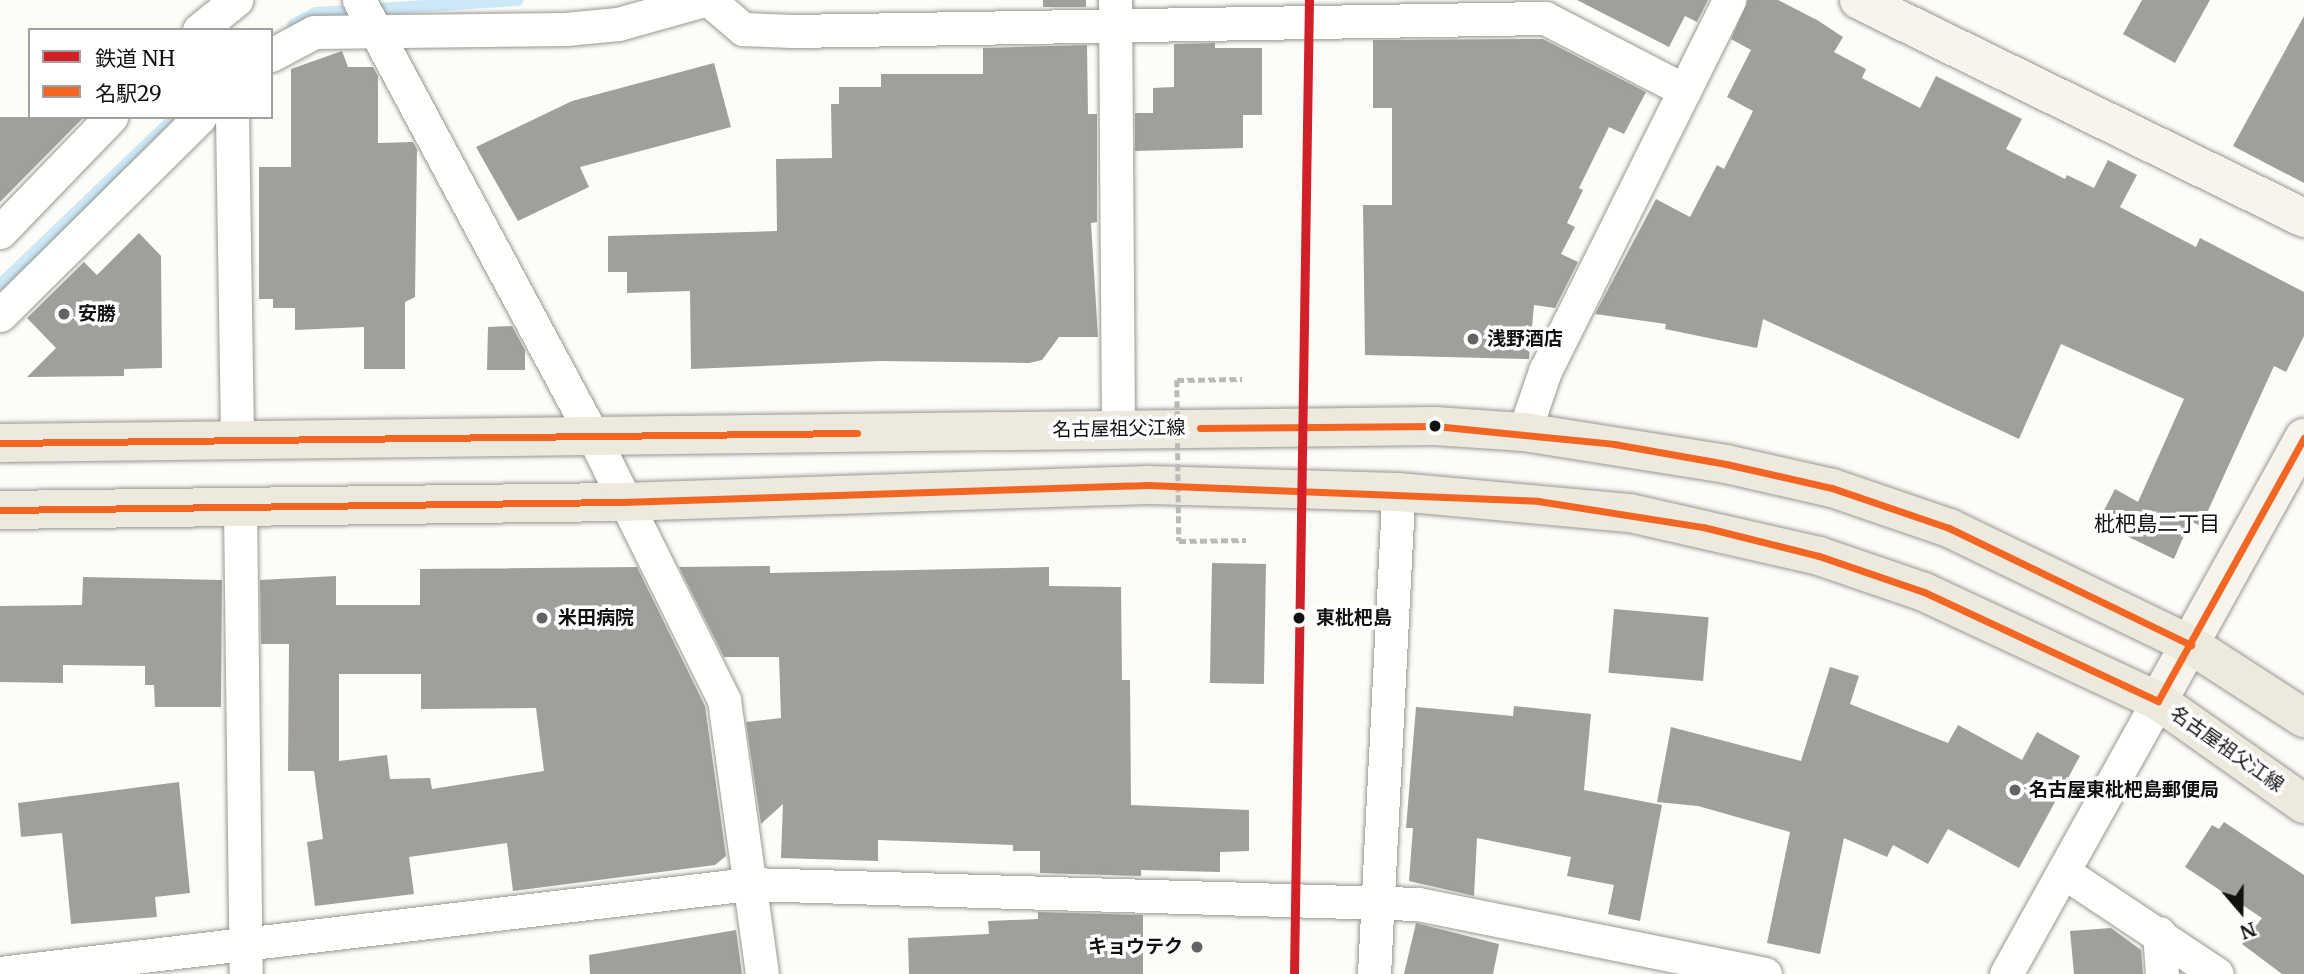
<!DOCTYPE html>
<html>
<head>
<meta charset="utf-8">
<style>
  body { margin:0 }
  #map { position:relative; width:2304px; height:974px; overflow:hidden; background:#fdfcf7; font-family:Merriweather,"Noto Sans JP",serif }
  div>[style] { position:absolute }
  .stream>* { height:12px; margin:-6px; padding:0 6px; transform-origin:6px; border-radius:6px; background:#cde8f7 }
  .building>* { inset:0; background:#a19f9c; transform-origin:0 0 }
  .path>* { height:4.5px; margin-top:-2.25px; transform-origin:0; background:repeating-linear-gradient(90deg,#b9b9b8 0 7px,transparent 0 10.5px) }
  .roads { filter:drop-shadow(0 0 2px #979795) drop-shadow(0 0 2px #979795) }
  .street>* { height:33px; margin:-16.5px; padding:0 16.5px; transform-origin:16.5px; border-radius:16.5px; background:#fffffe }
  .secondary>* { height:38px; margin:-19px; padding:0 19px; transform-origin:19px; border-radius:19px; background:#f6f4eb }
  .primary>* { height:38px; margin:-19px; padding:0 19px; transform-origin:19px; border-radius:19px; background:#ede9dc }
  .path-bridge>* { height:4.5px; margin-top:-2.25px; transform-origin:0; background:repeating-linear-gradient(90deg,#b9b9b8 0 7px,transparent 0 10.5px) }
  .bus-1>* { height:7px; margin:-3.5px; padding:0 3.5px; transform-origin:3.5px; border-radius:3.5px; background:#f26522 }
  .rail-1>* { height:9px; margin:-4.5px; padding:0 4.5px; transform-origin:4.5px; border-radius:4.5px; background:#d12027 }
  .dots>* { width:19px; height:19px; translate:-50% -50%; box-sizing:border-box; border:4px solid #fff; border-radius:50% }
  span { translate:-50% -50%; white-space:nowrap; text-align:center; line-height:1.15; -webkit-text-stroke:7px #fff; paint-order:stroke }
  .poi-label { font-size:19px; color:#111; font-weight:700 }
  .left { translate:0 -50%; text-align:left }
  .right { translate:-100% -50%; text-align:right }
  .street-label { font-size:19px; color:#111 }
  .stop-label { font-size:19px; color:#111; font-weight:700 }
  .neighbourhood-label { font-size:21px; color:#111 }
  .legend { position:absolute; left:28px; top:28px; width:245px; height:91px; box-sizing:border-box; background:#fff; border:2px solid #a0a0a0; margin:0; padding:9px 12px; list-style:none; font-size:21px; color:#111 }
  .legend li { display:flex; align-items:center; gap:14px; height:35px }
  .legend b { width:35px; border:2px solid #a0a0a0 }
  .north { position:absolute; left:2206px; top:876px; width:70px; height:70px; -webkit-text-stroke:5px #fff; paint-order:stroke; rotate:160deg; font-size:19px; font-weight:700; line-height:28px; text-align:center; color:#111 }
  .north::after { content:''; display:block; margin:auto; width:24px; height:32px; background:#111; clip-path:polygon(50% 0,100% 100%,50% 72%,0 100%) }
</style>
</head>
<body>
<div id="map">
  <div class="stream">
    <i style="left:293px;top:25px;width:26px;rotate:-28deg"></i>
    <i style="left:316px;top:13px;width:202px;rotate:-3.7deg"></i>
    <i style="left:0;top:285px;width:243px;rotate:-43.8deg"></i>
  </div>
  <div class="building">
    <i style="left:1043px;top:0;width:43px;height:7px"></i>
    <i style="clip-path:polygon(1577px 0,1708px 0,1697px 22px,1685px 16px,1669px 47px)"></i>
    <i style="clip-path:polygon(1748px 0,1778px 0,1817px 20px,1843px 37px,1834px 52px,1866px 69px,1862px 78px,1920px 108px,1936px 76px,2022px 119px,2006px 149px,2065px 179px,2067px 175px,2094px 188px,2108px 160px,2137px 175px,2120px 207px,2196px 247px,2200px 238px,2304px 292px,2304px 336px,2286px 372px,2274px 366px,2201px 526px,2190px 521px,2174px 559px,2098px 522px,2115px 489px,2138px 502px,2184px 399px,2061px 344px,2019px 439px,1763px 319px,1757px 348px,1665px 329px,1666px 324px,1595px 314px,1656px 199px,1690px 217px,1717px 165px,1724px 169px,1753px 111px,1727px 97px,1751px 50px,1731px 39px)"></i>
    <i style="clip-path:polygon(2142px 0,2210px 0,2175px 63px,2123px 34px)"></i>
    <i style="clip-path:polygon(2304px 16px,2304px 183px,2233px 146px)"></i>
    <i style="clip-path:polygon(1543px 39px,1646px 92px,1624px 134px,1609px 127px,1579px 188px,1583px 190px,1567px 223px,1575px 227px,1561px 254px,1578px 262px,1555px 308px,1534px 305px,1529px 359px,1365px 355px,1363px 205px,1392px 205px,1392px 108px,1373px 108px,1373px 40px)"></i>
    <i style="clip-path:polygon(1215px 43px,1215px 48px,1262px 48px,1262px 115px,1243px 115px,1243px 148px,1135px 151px,1135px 113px,1153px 113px,1153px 88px,1174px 87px,1174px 44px)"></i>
    <i style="clip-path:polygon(1087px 45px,1088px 114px,1097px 114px,1097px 222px,1091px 223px,1098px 337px,1059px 337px,1042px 360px,1029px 363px,880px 361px,691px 369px,690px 291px,627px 293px,627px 272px,608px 272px,608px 236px,777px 231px,776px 159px,832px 158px,831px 104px,839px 104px,839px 87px,881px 87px,881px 74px,983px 74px,983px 48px)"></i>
    <i style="clip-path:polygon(342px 51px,348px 67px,373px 67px,378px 76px,378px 143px,413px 142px,417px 149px,415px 297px,405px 302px,405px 369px,364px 369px,364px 327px,295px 330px,295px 308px,273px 308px,273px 299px,259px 299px,259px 167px,291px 167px,291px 69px)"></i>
    <i style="clip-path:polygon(714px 63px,731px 127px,580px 167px,589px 187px,518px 221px,476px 147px,572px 101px)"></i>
    <i style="clip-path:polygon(0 117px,84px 117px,0 202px)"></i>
    <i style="clip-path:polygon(139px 233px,161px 256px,162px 368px,124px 369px,124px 376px,27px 377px,56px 348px,27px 318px,84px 262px,97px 275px)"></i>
    <i style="clip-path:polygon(512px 326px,525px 350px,525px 370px,487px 370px,488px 327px)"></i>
    <i style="left:1212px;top:563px;width:54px;height:120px;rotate:1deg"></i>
    <i style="clip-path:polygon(770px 566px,770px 573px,1049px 567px,1049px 586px,1121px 587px,1122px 680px,1130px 680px,1131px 805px,1249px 810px,1249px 851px,1220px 852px,1220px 872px,1141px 870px,1141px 876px,1040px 873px,1040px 851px,1013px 851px,1013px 845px,878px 840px,878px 861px,781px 858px,783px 804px,761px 824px,746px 722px,781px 718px,779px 657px,724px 657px,679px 567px)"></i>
    <i style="clip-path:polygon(evenodd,637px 567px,705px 706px,726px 856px,715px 865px,513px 891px,507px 843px,409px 857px,414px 894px,315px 906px,307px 842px,323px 839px,314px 771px,288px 771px,289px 644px,261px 644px,260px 580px,336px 576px,336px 605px,420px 605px,420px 569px,637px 567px,339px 674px,421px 674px,421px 709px,536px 708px,544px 771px,432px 789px,430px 778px,390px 779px,387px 755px,339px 761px,339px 674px)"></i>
    <i style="clip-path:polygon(83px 577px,222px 580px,221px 707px,155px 707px,154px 685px,145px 685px,145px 666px,63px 665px,63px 683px,0 682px,0 606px,82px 605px)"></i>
    <i style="left:1614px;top:609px;width:95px;height:64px;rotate:5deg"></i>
    <i style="clip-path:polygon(1830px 667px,1859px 676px,1850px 704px,1948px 743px,1958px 725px,2022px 760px,2037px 732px,2080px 756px,2019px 868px,1948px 829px,1928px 864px,1893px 845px,1887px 857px,1844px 838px,1820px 954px,1767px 943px,1790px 832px,1698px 806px,1657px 802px,1671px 727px,1801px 761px)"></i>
    <i style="clip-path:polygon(1514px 706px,1591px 714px,1584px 790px,1662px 805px,1640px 921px,1608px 914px,1614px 885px,1567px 876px,1571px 857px,1477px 838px,1474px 896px,1409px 881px,1413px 828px,1406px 828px,1416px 707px,1513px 716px)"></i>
    <i style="clip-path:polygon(179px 782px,190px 893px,155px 897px,157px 917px,71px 924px,62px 833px,21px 837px,18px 803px)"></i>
    <i style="clip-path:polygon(2224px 822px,2304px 875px,2304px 974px,2282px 974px,2242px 944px,2262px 918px,2185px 867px,2212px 825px,2219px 829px)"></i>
    <i style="clip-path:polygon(1038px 912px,1143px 915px,1143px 974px,909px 974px,908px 938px,989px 934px,988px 921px,1038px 919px)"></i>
    <i style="clip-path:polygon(1416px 923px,1499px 944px,1493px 974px,1404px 974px)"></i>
    <i style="clip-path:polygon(2111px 928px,2141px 950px,2143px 974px,2074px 974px,2070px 931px)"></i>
    <i style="clip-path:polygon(736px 930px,742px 974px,590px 974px,589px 955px)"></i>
  </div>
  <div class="path">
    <i style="left:1177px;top:380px;width:65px;rotate:-0.9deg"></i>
    <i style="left:1179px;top:541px;width:67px;rotate:-0.9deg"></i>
  </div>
  <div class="roads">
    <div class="street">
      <i style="left:359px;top:0;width:497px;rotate:61.8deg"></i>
      <i style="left:594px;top:438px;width:292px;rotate:63.6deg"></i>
      <i style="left:724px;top:700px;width:277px;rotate:82.1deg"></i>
      <i style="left:709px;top:0;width:45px;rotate:40.5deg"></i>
      <i style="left:743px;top:29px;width:49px;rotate:2.3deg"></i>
      <i style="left:792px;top:31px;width:753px;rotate:-0.99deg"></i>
      <i style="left:1545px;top:18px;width:157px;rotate:27.4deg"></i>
      <i style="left:1115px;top:0;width:428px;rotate:89.6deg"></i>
      <i style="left:199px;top:30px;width:48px;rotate:-39deg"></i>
      <i style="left:271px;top:55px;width:49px;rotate:-28.1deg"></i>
      <i style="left:314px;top:32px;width:252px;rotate:-0.7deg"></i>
      <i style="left:566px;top:29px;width:52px;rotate:-5.5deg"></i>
      <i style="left:618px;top:24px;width:89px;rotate:-15.6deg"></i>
      <i style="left:232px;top:117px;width:324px;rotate:89.1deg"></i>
      <i style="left:0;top:232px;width:160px;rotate:-46deg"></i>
      <i style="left:0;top:315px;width:281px;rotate:-44.7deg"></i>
      <i style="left:1524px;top:432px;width:65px;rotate:-71deg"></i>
      <i style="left:1545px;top:371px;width:414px;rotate:-63.6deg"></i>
      <i style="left:240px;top:507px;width:467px;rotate:89.3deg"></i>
      <i style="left:2065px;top:873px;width:182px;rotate:33.6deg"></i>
      <i style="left:2159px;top:933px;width:41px;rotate:85.8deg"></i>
      <i style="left:0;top:973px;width:754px;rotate:-6.78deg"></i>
      <i style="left:749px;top:884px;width:669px;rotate:1.71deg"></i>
      <i style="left:1418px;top:904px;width:354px;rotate:11.4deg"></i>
      <i style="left:1374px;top:974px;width:483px;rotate:-87.1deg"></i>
      <i style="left:2006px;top:974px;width:312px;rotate:-60.9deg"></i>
    </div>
    <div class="secondary">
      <i style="left:1859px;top:0;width:496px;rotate:26.1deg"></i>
      <i style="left:2158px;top:701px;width:301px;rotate:-61deg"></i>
    </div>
    <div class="primary">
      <i style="left:0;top:443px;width:1435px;rotate:-0.68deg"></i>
      <i style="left:1435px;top:426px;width:89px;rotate:3.9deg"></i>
      <i style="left:1524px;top:432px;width:205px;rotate:9deg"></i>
      <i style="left:1726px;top:464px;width:109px;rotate:12.8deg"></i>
      <i style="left:1832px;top:488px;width:124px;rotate:18.9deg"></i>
      <i style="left:1949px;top:528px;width:269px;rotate:25.8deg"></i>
      <i style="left:2191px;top:645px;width:135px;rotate:32.9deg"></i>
      <i style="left:0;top:510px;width:622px;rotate:-0.74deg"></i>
      <i style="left:622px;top:502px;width:526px;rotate:-1.85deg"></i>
      <i style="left:1148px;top:485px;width:250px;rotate:1.6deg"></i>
      <i style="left:1398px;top:492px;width:233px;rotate:5.2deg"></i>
      <i style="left:1630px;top:513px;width:194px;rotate:12.8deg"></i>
      <i style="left:1819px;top:556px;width:111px;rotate:18.9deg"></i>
      <i style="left:1924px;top:592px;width:258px;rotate:25deg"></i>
      <i style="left:2158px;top:701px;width:179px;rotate:35.2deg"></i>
    </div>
  </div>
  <div class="path-bridge">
    <i style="left:1177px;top:380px;width:161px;rotate:89.3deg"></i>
  </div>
  <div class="bus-1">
    <i style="left:1200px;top:428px;width:235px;rotate:-0.5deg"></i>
    <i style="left:1435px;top:426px;width:180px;rotate:5.7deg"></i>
    <i style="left:1614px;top:444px;width:114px;rotate:10.1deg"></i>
    <i style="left:1726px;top:464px;width:109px;rotate:12.8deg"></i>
    <i style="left:1832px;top:488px;width:124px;rotate:18.9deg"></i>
    <i style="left:1949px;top:528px;width:269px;rotate:25.8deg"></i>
    <i style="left:0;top:443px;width:857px;rotate:-0.67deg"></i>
    <i style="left:0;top:510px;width:622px;rotate:-0.74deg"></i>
    <i style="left:622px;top:502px;width:526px;rotate:-1.85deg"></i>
    <i style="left:1148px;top:485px;width:390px;rotate:2.3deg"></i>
    <i style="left:1538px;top:501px;width:167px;rotate:9deg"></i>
    <i style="left:1703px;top:527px;width:120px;rotate:14deg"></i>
    <i style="left:1819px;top:556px;width:111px;rotate:18.9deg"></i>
    <i style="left:1924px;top:592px;width:258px;rotate:25deg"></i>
    <i style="left:2158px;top:701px;width:301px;rotate:-61deg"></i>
  </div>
  <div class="rail-1">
    <i style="left:1294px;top:974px;width:974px;rotate:-89.12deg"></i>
  </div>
  <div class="dots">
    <i style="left:64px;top:314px;background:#646362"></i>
    <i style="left:1473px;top:339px;background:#646362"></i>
    <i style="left:1435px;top:426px;background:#111"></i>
    <i style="left:542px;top:618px;background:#646362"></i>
    <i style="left:1299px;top:618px;background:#111"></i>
    <i style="left:2015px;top:790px;background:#646362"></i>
    <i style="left:1197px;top:947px;background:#646362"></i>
  </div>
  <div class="poi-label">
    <span class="left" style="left:78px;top:314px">安勝</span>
    <span class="left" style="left:1487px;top:339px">浅野酒店</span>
    <span class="left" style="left:558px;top:618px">米田病院</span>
    <span class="left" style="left:2029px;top:790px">名古屋東枇杷島郵便局</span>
    <span class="right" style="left:1183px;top:947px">キョウテク</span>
  </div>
  <div class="street-label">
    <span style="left:1119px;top:429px;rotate:-1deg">名古屋祖父江線</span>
    <span style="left:2227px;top:749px;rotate:35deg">名古屋祖父江線</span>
  </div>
  <div class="stop-label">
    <span class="left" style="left:1316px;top:618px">東枇杷島</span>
  </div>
  <div class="neighbourhood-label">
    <span style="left:2157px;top:524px">枇杷島二丁目</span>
  </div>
  <ul class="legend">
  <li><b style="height:9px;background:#d12027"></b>鉄道 NH</li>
  <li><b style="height:9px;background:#f26522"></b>名駅29</li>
  </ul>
  <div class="north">N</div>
</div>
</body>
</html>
